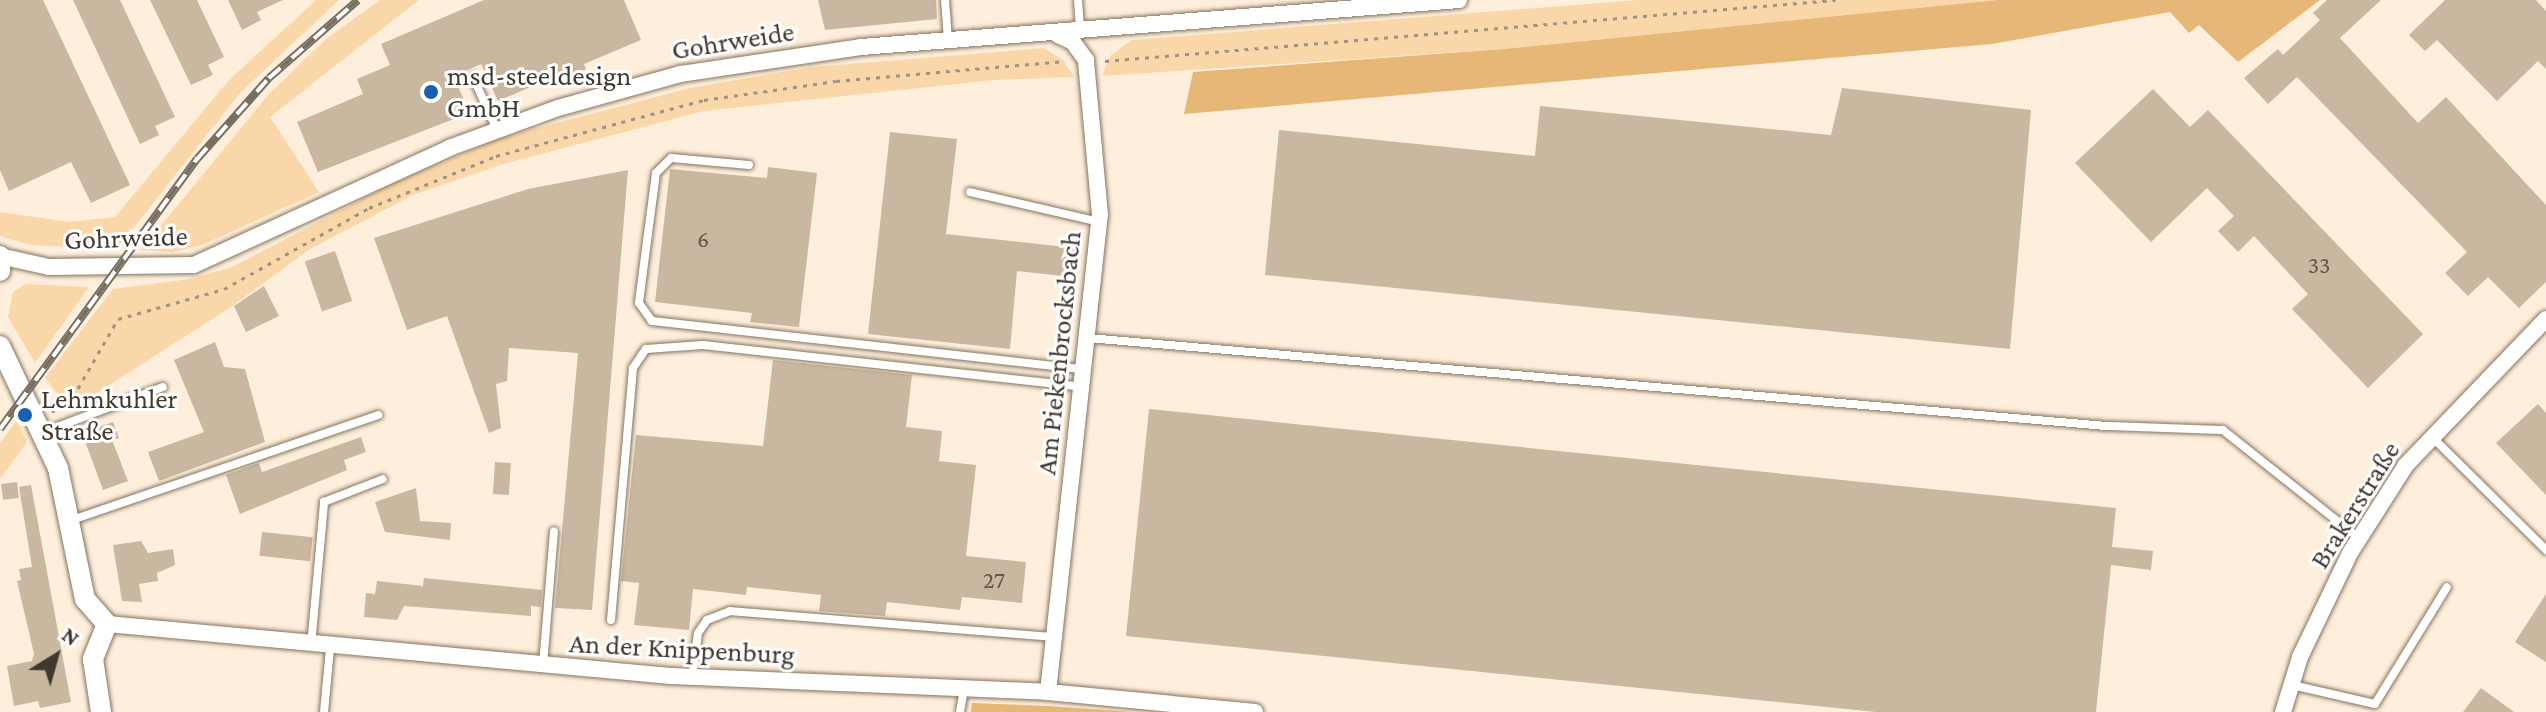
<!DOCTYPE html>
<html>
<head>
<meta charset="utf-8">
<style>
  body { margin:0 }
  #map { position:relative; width:2546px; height:712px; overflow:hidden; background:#feefdc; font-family:"Crimson Pro",serif }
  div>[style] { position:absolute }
  .green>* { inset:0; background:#fad7a8 }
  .forest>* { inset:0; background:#e6b777 }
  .building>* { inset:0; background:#c9b7a0; transform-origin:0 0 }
  .path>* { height:3px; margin-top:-1.5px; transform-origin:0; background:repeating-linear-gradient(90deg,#9e9385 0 4px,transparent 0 10px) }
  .roads { filter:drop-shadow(0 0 2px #84745e) drop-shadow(0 0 2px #84745e) }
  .service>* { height:8px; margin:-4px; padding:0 4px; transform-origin:4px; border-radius:4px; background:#fff }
  .minor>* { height:16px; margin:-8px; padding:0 8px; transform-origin:8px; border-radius:8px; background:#fff }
  .tertiary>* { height:20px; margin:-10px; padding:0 10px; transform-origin:10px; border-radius:10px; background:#fff }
  .rail>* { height:8px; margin-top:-4px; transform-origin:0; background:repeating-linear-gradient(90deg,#fff 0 15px,#786f63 0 30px); box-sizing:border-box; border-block:2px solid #786f63 }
  .dots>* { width:22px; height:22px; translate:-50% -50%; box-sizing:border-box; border:4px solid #fff; border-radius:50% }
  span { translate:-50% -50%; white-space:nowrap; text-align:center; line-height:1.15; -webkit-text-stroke:6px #fff; paint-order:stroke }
  .number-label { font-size:24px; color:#62584c }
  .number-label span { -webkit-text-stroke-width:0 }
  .street-label { font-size:28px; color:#403930 }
  .poi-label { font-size:28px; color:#403930 }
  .left { translate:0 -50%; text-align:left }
  .north { position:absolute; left:16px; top:616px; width:80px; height:80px; -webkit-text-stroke:6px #fff; paint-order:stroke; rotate:37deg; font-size:22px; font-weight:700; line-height:32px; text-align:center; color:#403930 }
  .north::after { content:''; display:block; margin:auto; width:28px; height:36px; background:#403930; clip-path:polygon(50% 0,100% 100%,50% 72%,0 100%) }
</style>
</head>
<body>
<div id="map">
  <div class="green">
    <i style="clip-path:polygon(316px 0,339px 0,240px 93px,117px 249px,30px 245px,0 236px,0 212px,69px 222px,115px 217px,229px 80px)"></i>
    <i style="clip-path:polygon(380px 0,419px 0,270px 117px,319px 192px,202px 245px,173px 252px,141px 250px,269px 94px,326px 39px)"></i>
    <i style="clip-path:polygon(1638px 0,1998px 0,1504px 49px,1102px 76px,1111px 55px,1132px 40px)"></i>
    <i style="clip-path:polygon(1044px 48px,1063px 60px,1074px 77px,994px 80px,704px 111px,503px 164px,413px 195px,310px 249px,228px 309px,70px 410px,45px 378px,113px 289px,190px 279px,232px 267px,389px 185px,503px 137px,690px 88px,812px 67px)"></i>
    <i style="clip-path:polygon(26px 284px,89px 287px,35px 363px,8px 317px,13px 292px)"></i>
    <i style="clip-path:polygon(17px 420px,27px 442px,0 479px,0 443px)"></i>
  </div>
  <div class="forest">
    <i style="clip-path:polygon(1998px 0,2320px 0,2238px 62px,2199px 25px,2189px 33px,2170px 12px,1992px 44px,1184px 114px,1193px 72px,1504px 49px)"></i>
    <i style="clip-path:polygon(972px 703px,1048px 706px,1132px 712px,971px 712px)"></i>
  </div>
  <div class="building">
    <i style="clip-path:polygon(0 0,43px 0,130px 185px,91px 203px,71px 162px,9px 191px,0 170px)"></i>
    <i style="clip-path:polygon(73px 0,120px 0,175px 117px,155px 126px,159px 135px,140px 144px)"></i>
    <i style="clip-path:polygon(150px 0,197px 0,224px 57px,208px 65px,213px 75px,191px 85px)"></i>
    <i style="clip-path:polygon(228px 0,283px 0,257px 12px,261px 20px,242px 30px)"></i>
    <i style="clip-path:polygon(484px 0,624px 0,641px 40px,584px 64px,586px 69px,569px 79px,567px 71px,498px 101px,481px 64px,454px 76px,467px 108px,464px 115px,318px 172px,297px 122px,363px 94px,357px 79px,390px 65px,381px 44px)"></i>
    <i style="clip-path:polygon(818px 0,936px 0,937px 19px,825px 30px)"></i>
    <i style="clip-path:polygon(2327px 0,2381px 0,2340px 38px,2418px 123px,2446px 97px,2546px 205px,2546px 282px,2519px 308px,2488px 277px,2468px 296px,2445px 273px,2467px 252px,2297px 77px,2268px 104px,2244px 78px,2278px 49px,2283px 55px,2320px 20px,2313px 13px)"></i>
    <i style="clip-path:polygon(2445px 0,2536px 0,2546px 11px,2546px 69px,2538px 61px,2497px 101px,2437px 40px,2425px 51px,2409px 35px)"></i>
    <i style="clip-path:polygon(1842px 88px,2031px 110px,2010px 349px,1265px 275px,1279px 130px,1535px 156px,1540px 106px,1831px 135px)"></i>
    <i style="clip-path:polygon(2153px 89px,2190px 127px,2208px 110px,2423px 334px,2368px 388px,2292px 309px,2308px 294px,2254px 236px,2238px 252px,2218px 231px,2234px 216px,2207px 188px,2151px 242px,2075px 163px)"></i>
    <i style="clip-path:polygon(890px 132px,957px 139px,946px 234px,1075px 248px,1072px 277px,1017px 271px,1010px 349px,868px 334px)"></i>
    <i style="clip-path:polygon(768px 167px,817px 173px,799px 327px,750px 322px,752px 313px,655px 302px,670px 169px,767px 178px)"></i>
    <i style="clip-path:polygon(628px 170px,592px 610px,555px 608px,578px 353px,509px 348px,507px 381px,496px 384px,501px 428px,489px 433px,447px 316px,407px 330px,374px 238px,528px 189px)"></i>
    <i style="left:335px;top:251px;width:53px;height:32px;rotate:71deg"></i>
    <i style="clip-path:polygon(264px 286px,279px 316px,246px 332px,234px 306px)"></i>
    <i style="clip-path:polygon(215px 342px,224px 367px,245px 369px,265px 442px,159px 481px,148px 452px,204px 432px,174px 360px)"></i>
    <i style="clip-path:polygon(773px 360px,912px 375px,906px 427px,942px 431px,939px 461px,976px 465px,966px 556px,1026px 562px,1022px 603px,962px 597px,960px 610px,887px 602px,885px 616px,819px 611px,821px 595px,747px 587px,746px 595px,693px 589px,689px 630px,634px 625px,639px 583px,621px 581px,636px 435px,763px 446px)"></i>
    <i style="clip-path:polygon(2538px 404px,2546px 413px,2546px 495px,2496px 443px)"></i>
    <i style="clip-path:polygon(1149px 409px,2116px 508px,2112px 547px,2153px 551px,2151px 570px,2111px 565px,2096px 712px,1876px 712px,1126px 636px)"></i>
    <i style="clip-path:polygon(113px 422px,119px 438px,112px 440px,128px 481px,103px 490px,82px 433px)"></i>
    <i style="clip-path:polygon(361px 437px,366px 452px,344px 460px,347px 470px,240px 514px,226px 475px,259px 463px,262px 472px)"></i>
    <i style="left:495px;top:462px;width:16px;height:32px;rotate:4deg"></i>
    <i style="left:17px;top:482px;width:16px;height:16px;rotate:83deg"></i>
    <i style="clip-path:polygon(31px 485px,71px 702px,40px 708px,38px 701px,14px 706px,7px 666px,32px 661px,34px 654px,17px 581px,21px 580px,19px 569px,32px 567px,19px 487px)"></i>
    <i style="clip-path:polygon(416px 488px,420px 521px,451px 523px,450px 540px,385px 532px,375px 502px)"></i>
    <i style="left:262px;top:532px;width:51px;height:24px;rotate:6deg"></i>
    <i style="clip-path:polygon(141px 541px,148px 553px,173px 549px,175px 565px,157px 573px,158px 581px,139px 584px,142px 602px,122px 601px,113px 545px)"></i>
    <i style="clip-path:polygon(424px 578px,542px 590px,541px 607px,531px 606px,531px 616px,404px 606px,397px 620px,364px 617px,366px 593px,375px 594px,377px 581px,423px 586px)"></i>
    <i style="clip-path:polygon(2546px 594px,2546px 662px,2515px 642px)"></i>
    <i style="clip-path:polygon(2481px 688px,2514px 712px,2463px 712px)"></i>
  </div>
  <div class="path">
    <i style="left:1105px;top:61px;width:733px;rotate:-4.78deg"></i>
    <i style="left:52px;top:412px;width:26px;rotate:-36deg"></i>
    <i style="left:73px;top:397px;width:90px;rotate:-60deg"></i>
    <i style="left:118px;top:319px;width:110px;rotate:-15.8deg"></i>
    <i style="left:224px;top:289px;width:166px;rotate:-29.2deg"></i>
    <i style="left:369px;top:208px;width:137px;rotate:-22.3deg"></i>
    <i style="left:496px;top:156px;width:215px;rotate:-15.1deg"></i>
    <i style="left:704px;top:100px;width:133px;rotate:-8.2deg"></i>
    <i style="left:836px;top:81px;width:230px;rotate:-5deg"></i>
  </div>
  <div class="roads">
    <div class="service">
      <i style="left:945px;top:0;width:40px;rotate:85.7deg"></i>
      <i style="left:1078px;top:0;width:31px;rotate:86deg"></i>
      <i style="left:473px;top:77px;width:58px;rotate:65.6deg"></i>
      <i style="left:749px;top:165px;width:78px;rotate:-174.9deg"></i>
      <i style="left:671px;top:158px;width:21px;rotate:135deg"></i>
      <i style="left:656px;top:173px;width:131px;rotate:97.5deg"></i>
      <i style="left:639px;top:303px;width:22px;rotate:54deg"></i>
      <i style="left:652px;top:321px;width:434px;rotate:6.4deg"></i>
      <i style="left:970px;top:192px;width:133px;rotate:13deg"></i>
      <i style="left:1088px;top:338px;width:1023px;rotate:4.94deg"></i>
      <i style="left:2107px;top:426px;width:116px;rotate:2deg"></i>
      <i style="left:2223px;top:430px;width:174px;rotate:38.5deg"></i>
      <i style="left:44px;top:432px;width:127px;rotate:-20.7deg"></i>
      <i style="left:2432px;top:437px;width:161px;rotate:44.7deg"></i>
      <i style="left:69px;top:521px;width:327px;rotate:-18.9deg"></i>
      <i style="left:611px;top:620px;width:253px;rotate:-85deg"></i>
      <i style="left:633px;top:368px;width:23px;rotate:-56deg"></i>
      <i style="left:646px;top:349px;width:57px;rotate:-4deg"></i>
      <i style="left:703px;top:345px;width:381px;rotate:6.3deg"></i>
      <i style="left:311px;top:646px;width:145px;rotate:-84.8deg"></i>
      <i style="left:324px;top:502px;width:63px;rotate:-21.3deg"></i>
      <i style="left:543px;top:665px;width:134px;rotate:-85.3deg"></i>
      <i style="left:692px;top:677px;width:44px;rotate:-82.2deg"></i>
      <i style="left:698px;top:633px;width:16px;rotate:-55deg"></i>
      <i style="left:707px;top:620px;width:25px;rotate:-21deg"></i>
      <i style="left:730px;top:611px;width:325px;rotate:4.6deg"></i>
      <i style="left:2292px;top:685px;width:85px;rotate:12.9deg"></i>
      <i style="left:2375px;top:704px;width:137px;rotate:-58.4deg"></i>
      <i style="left:324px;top:712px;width:64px;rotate:-84.6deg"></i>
      <i style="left:960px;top:712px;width:23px;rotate:-80deg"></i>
    </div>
    <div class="minor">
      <i style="left:4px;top:257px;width:46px;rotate:12.5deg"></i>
      <i style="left:49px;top:267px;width:145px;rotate:-0.8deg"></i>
      <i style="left:194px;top:265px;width:281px;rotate:-24.6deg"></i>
      <i style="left:449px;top:148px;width:116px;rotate:-20.2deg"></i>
      <i style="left:558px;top:108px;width:128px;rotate:-15.5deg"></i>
      <i style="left:681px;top:74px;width:182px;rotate:-8.5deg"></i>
      <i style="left:861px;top:47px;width:600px;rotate:-4.49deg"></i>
      <i style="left:107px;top:624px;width:566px;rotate:5.27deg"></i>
      <i style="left:671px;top:676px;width:377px;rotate:2.4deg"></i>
      <i style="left:1048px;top:692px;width:208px;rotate:5.5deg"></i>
      <i style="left:1048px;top:692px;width:480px;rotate:-83.8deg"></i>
      <i style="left:1100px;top:215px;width:156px;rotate:-95.2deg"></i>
      <i style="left:1086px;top:60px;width:22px;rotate:-126deg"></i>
      <i style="left:1073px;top:42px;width:17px;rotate:-155deg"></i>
      <i style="left:2283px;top:712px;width:58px;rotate:-72.8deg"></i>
      <i style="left:2300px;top:657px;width:115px;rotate:-64.3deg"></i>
      <i style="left:2350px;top:553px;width:104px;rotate:-57.5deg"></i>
      <i style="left:2406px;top:465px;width:202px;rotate:-46.2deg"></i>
    </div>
    <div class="tertiary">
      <i style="left:0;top:256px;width:15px;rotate:90deg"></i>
      <i style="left:0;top:346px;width:135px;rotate:64.6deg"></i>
      <i style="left:58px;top:468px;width:134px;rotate:78.4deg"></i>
      <i style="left:85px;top:599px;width:33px;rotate:49deg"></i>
      <i style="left:107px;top:624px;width:38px;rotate:112deg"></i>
      <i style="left:93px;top:659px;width:54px;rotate:81.4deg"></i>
    </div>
  </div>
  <div class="rail">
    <i style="left:0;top:429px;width:334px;rotate:-53.9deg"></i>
    <i style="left:197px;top:159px;width:108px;rotate:-48.4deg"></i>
    <i style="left:269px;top:78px;width:118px;rotate:-41.2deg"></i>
  </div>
  <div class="dots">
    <i style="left:431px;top:92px;background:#1860b0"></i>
    <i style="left:25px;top:415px;background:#1860b0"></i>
  </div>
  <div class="number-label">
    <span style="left:703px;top:239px">6</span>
    <span style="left:2319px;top:265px">33</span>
    <span style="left:994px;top:580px">27</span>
  </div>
  <div class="street-label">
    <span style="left:733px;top:41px;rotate:-9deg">Gohrweide</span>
    <span style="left:126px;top:238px;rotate:-2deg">Gohrweide</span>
    <span style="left:1059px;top:353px;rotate:-84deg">Am Piekenbrocksbach</span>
    <span style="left:2355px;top:505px;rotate:-58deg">Brakerstraße</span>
    <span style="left:682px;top:649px;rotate:3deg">An der Knippenburg</span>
  </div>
  <div class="poi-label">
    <span class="left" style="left:447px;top:92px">msd-steeldesign<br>GmbH</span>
    <span class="left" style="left:41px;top:415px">Lehmkuhler<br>Straße</span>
  </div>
  <div class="north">N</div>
</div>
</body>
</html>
